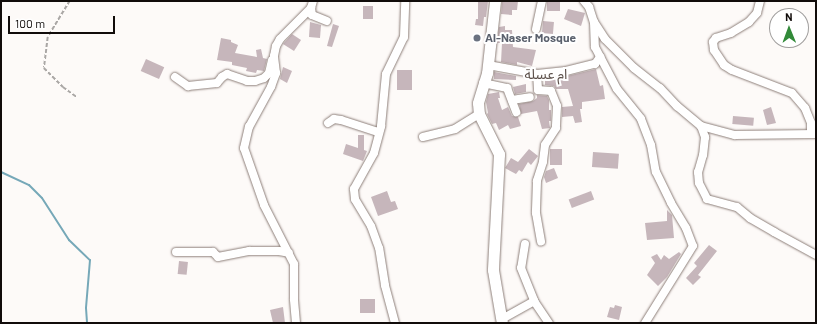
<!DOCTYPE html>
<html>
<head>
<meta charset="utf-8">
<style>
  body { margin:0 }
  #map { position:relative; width:817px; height:324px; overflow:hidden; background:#fdfaf8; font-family:Barlow,"Noto Sans Arabic",sans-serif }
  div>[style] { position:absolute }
  .stream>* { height:2px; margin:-1px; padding:0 1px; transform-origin:1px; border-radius:1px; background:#76a8b8 }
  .building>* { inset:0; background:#c6b6bb; transform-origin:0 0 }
  .path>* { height:1.5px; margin-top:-0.75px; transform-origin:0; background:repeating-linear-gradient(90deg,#aaa7a5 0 4px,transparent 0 6px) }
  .roads { filter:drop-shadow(0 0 1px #8d7f79) drop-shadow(0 0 1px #8d7f79) }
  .street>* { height:8px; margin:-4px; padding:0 4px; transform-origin:4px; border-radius:4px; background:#fff }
  .secondary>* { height:11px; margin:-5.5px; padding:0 5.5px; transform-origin:5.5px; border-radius:5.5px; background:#fff }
  .dots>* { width:11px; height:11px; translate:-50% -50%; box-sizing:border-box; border:2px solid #fff; border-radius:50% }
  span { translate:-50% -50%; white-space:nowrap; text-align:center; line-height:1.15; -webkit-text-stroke:4px #fff; paint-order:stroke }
  .worship-label { font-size:12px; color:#5b616d; font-weight:700 }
  .left { translate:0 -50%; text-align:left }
  .quarter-label { font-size:14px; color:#5b4f49 }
  .frame { position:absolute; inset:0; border:2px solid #110c0a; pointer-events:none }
  .north { position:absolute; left:769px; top:8px; width:40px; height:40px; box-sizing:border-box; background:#fff; border:1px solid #a09e9d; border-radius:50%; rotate:359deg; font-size:11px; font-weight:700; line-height:16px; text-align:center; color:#110c0a }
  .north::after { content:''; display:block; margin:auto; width:14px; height:18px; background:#328a39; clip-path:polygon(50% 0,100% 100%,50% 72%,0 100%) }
  .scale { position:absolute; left:8px; top:16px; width:107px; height:18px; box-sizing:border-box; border:2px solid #110c0a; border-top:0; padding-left:5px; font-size:12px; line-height:14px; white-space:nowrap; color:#110c0a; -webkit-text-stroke:3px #fff; paint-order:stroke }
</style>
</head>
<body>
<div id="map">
  <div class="stream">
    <i style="left:1px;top:172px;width:31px;rotate:25deg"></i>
    <i style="left:29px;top:185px;width:18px;rotate:45deg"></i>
    <i style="left:42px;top:198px;width:50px;rotate:57.3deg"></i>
    <i style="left:69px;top:240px;width:29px;rotate:44deg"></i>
    <i style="left:90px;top:260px;width:48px;rotate:94.8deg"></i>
    <i style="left:86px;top:308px;width:15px;rotate:86deg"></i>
  </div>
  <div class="building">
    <i style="clip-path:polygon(478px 1px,488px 1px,486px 17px,484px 17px,483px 26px,475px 25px,476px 19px,478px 19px)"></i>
    <i style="clip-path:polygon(502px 1px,518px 1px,517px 10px,512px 10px,512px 15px,501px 14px)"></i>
    <i style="left:547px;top:1px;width:13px;height:10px"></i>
    <i style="left:363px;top:6px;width:10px;height:13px"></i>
    <i style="clip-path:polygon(568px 9px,585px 13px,581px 26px,564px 19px)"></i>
    <i style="left:543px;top:21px;width:11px;height:12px;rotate:5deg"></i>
    <i style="clip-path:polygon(310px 22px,321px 25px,320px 38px,309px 37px)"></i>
    <i style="clip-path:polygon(333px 24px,339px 26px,332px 47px,327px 46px)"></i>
    <i style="clip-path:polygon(505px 26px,505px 30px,512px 30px,513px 47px,536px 50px,532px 66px,517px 62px,517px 65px,501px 62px,502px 43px,497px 43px,499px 27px)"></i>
    <i style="clip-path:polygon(292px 34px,301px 40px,294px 51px,283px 44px)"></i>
    <i style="clip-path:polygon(221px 38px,231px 40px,231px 42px,238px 45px,235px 53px,257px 57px,256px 50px,261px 49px,263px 58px,267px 59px,264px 71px,257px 70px,256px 73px,246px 71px,247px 68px,232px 65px,232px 62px,217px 60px)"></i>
    <i style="left:146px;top:59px;width:20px;height:13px;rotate:24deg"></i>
    <i style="clip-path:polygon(283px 67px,292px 71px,287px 83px,280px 79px)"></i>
    <i style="clip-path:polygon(596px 69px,600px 86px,603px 85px,605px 99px,582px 102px,582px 109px,580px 109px,582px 122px,575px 123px,573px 116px,562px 117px,562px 107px,573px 106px,568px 89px,556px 89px,554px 86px,545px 85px,545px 79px,567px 76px)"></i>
    <i style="left:397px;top:70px;width:15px;height:20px"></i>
    <i style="clip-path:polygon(494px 72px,516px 76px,516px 80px,494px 79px)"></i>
    <i style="clip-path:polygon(526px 84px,526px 92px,515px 94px,513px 87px)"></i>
    <i style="clip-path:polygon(499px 92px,500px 98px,498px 98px,502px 110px,508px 107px,512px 116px,518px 117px,521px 126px,510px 129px,508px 125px,499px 130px,496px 123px,492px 124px,487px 114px,488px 113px,486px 102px,488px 94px)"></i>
    <i style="clip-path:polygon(537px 95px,547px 96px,549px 100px,549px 110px,551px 110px,551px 121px,549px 121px,550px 128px,542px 129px,537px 111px,521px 114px,519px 104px,533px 101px,537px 98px)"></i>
    <i style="clip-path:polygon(771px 107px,776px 123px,767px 125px,763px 110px)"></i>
    <i style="left:733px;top:116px;width:21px;height:8px;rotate:5deg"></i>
    <i style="clip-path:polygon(358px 135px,364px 135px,364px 150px,367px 151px,363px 161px,343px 154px,346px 144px,358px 148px)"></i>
    <i style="clip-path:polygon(529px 149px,538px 156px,531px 165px,528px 162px,522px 172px,519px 170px,516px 174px,505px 168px,511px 158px,518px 162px)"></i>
    <i style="left:562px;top:149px;width:16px;height:12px;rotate:90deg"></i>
    <i style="left:593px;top:152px;width:26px;height:15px;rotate:4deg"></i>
    <i style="clip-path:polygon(554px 168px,558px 178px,546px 183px,544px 177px,546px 171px)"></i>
    <i style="clip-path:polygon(387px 191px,391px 202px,395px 201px,398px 209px,378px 216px,371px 197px)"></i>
    <i style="left:591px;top:191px;width:9px;height:24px;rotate:69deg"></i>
    <i style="clip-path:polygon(667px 210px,672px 215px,674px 238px,647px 240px,645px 223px,667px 221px)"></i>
    <i style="clip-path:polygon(709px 245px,717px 251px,698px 275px,701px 277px,693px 285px,686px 278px,697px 266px,694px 263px)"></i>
    <i style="clip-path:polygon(679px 252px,681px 254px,667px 277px,658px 286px,647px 275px,655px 263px,651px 257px,657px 254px,661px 260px,664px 255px,669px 259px)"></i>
    <i style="left:179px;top:261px;width:9px;height:13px;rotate:6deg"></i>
    <i style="left:360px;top:299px;width:15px;height:14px"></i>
    <i style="clip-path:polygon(615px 305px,622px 307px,619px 320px,607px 317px,610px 307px,614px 308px)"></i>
    <i style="clip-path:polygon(283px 307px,285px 323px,273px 323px,270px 310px)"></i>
  </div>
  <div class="path">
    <i style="left:70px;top:1px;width:42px;rotate:121.4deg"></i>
    <i style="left:48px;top:37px;width:31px;rotate:97deg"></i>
    <i style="left:44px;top:68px;width:27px;rotate:45deg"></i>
    <i style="left:63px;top:87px;width:17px;rotate:36deg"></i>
  </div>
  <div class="roads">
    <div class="street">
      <i style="left:584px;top:1px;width:8px;rotate:50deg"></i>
      <i style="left:589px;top:7px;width:16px;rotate:72deg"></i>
      <i style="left:594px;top:22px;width:25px;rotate:88deg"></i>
      <i style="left:595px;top:47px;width:47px;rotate:62.4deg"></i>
      <i style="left:617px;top:89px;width:38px;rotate:51deg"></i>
      <i style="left:641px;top:119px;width:28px;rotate:69deg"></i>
      <i style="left:651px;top:145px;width:27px;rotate:80deg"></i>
      <i style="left:656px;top:172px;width:34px;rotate:64deg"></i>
      <i style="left:671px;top:203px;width:29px;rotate:59deg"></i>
      <i style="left:686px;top:228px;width:19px;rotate:69deg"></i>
      <i style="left:693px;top:246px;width:91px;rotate:121.9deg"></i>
      <i style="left:760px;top:1px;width:12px;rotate:104deg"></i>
      <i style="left:757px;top:13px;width:12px;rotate:132deg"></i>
      <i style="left:749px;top:22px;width:21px;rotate:149deg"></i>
      <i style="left:731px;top:33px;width:16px;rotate:162deg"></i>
      <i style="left:716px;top:38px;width:5px;rotate:127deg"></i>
      <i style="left:713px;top:42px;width:8px;rotate:83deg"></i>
      <i style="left:714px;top:50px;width:18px;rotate:56deg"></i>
      <i style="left:724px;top:65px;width:9px;rotate:32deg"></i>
      <i style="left:732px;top:70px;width:64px;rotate:21deg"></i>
      <i style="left:792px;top:93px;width:20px;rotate:49deg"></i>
      <i style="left:805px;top:108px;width:16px;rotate:68deg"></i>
      <i style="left:811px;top:123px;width:11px;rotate:90deg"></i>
      <i style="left:311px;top:8px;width:7px;rotate:82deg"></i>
      <i style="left:312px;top:15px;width:16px;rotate:22deg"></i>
      <i style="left:594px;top:22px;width:20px;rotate:57deg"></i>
      <i style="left:605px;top:39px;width:41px;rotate:45deg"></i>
      <i style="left:634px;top:68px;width:33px;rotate:38deg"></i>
      <i style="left:660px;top:88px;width:25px;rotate:47deg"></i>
      <i style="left:677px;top:106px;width:31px;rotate:40deg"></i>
      <i style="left:701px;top:126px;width:12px;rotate:70deg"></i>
      <i style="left:705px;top:137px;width:18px;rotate:96deg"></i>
      <i style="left:703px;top:155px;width:18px;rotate:106deg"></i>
      <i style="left:698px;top:172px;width:11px;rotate:85deg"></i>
      <i style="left:699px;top:183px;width:18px;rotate:63deg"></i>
      <i style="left:707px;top:199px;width:31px;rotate:15deg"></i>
      <i style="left:737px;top:207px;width:17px;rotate:40deg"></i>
      <i style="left:750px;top:218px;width:28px;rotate:30deg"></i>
      <i style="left:774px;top:232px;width:48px;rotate:28.7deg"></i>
      <i style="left:536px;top:29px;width:29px;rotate:-78deg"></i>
      <i style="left:488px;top:65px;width:50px;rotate:10.4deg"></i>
      <i style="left:537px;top:74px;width:29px;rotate:-6deg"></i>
      <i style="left:566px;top:71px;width:30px;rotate:-14deg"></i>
      <i style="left:595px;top:64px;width:9px;rotate:-54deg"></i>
      <i style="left:537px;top:74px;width:16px;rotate:86deg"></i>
      <i style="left:538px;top:90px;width:13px;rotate:4deg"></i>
      <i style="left:551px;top:91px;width:16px;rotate:68deg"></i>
      <i style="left:557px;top:106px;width:22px;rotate:93deg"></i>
      <i style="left:556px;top:128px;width:20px;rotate:123deg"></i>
      <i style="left:545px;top:145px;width:17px;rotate:97deg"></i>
      <i style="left:543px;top:162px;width:20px;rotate:108deg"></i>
      <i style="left:537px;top:181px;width:32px;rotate:92deg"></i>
      <i style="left:536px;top:213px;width:29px;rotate:80deg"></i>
      <i style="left:175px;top:77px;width:16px;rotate:35deg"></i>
      <i style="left:188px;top:86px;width:29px;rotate:-6deg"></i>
      <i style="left:217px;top:83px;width:8px;rotate:-50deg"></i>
      <i style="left:222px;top:77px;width:6px;rotate:-31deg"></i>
      <i style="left:227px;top:74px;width:21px;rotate:19deg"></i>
      <i style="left:247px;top:81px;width:8px"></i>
      <i style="left:255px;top:81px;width:9px;rotate:-18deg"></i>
      <i style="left:264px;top:78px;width:7px;rotate:-45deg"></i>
      <i style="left:269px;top:73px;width:13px;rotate:-77deg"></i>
      <i style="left:483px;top:83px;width:25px;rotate:12deg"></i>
      <i style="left:507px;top:88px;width:26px;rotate:69deg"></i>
      <i style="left:512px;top:100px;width:18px;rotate:-9deg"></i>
      <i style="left:328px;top:123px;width:7px;rotate:-34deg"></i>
      <i style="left:334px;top:119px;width:7px;rotate:8deg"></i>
      <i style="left:341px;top:120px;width:40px;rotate:18deg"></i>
      <i style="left:701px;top:126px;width:35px;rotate:15deg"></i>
      <i style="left:735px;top:135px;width:81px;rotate:-0.7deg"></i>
      <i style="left:423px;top:137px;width:33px;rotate:-14deg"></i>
      <i style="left:455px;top:129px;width:28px;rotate:-32deg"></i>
      <i style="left:525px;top:244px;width:24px;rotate:99deg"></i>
      <i style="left:521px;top:268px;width:35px;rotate:68deg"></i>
      <i style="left:534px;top:301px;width:27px;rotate:56deg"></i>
      <i style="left:176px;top:252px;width:37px"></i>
      <i style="left:213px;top:252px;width:7px;rotate:45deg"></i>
      <i style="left:218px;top:257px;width:32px;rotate:-11deg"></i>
      <i style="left:249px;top:251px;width:30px"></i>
      <i style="left:279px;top:251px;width:10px;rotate:11deg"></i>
      <i style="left:502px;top:319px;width:37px;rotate:-29deg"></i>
      <i style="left:296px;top:323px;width:24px;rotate:-95deg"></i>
      <i style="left:294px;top:299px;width:35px;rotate:-90deg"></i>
      <i style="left:294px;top:264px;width:66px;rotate:-117deg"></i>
      <i style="left:264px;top:205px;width:60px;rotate:-109.3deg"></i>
      <i style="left:244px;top:148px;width:22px;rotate:-77deg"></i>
      <i style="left:249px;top:127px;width:46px;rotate:-61.2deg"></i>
      <i style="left:271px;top:87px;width:15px;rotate:-70deg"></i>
      <i style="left:276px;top:73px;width:17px;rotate:-97deg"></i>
      <i style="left:274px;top:56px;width:10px;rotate:-79deg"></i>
      <i style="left:276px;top:46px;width:8px;rotate:-60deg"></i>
      <i style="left:280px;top:39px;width:44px;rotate:-45deg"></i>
      <i style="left:311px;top:8px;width:7px;rotate:-74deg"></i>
      <i style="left:395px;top:323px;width:39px;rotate:-105deg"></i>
      <i style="left:385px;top:285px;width:37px;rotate:-99deg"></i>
      <i style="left:379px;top:248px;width:23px;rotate:-110deg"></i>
      <i style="left:371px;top:226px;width:31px;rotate:-121deg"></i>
      <i style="left:355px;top:199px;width:10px;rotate:-96deg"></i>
      <i style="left:354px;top:189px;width:41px;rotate:-60.9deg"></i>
      <i style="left:374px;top:153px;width:28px;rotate:-75deg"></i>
      <i style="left:381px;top:126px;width:52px;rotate:-84.5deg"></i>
      <i style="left:386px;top:74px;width:41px;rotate:-64.1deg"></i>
      <i style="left:404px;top:37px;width:36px;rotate:-88deg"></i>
    </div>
    <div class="secondary">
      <i style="left:495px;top:1px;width:72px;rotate:96.3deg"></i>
      <i style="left:487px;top:73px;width:31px;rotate:107deg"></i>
      <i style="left:478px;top:103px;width:11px;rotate:85deg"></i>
      <i style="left:479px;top:114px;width:45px;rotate:63.4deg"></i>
      <i style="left:499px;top:154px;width:116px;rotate:93deg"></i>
      <i style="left:493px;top:270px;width:54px;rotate:80.4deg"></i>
    </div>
  </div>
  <div class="dots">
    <i style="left:477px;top:38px;background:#6b7280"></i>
  </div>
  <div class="worship-label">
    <span class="left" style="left:485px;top:38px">Al-Naser Mosque</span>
  </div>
  <div class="quarter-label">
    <span style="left:546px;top:74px">ام عسلة</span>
  </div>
  <div class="frame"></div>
  <div class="north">N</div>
  <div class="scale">100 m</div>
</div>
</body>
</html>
